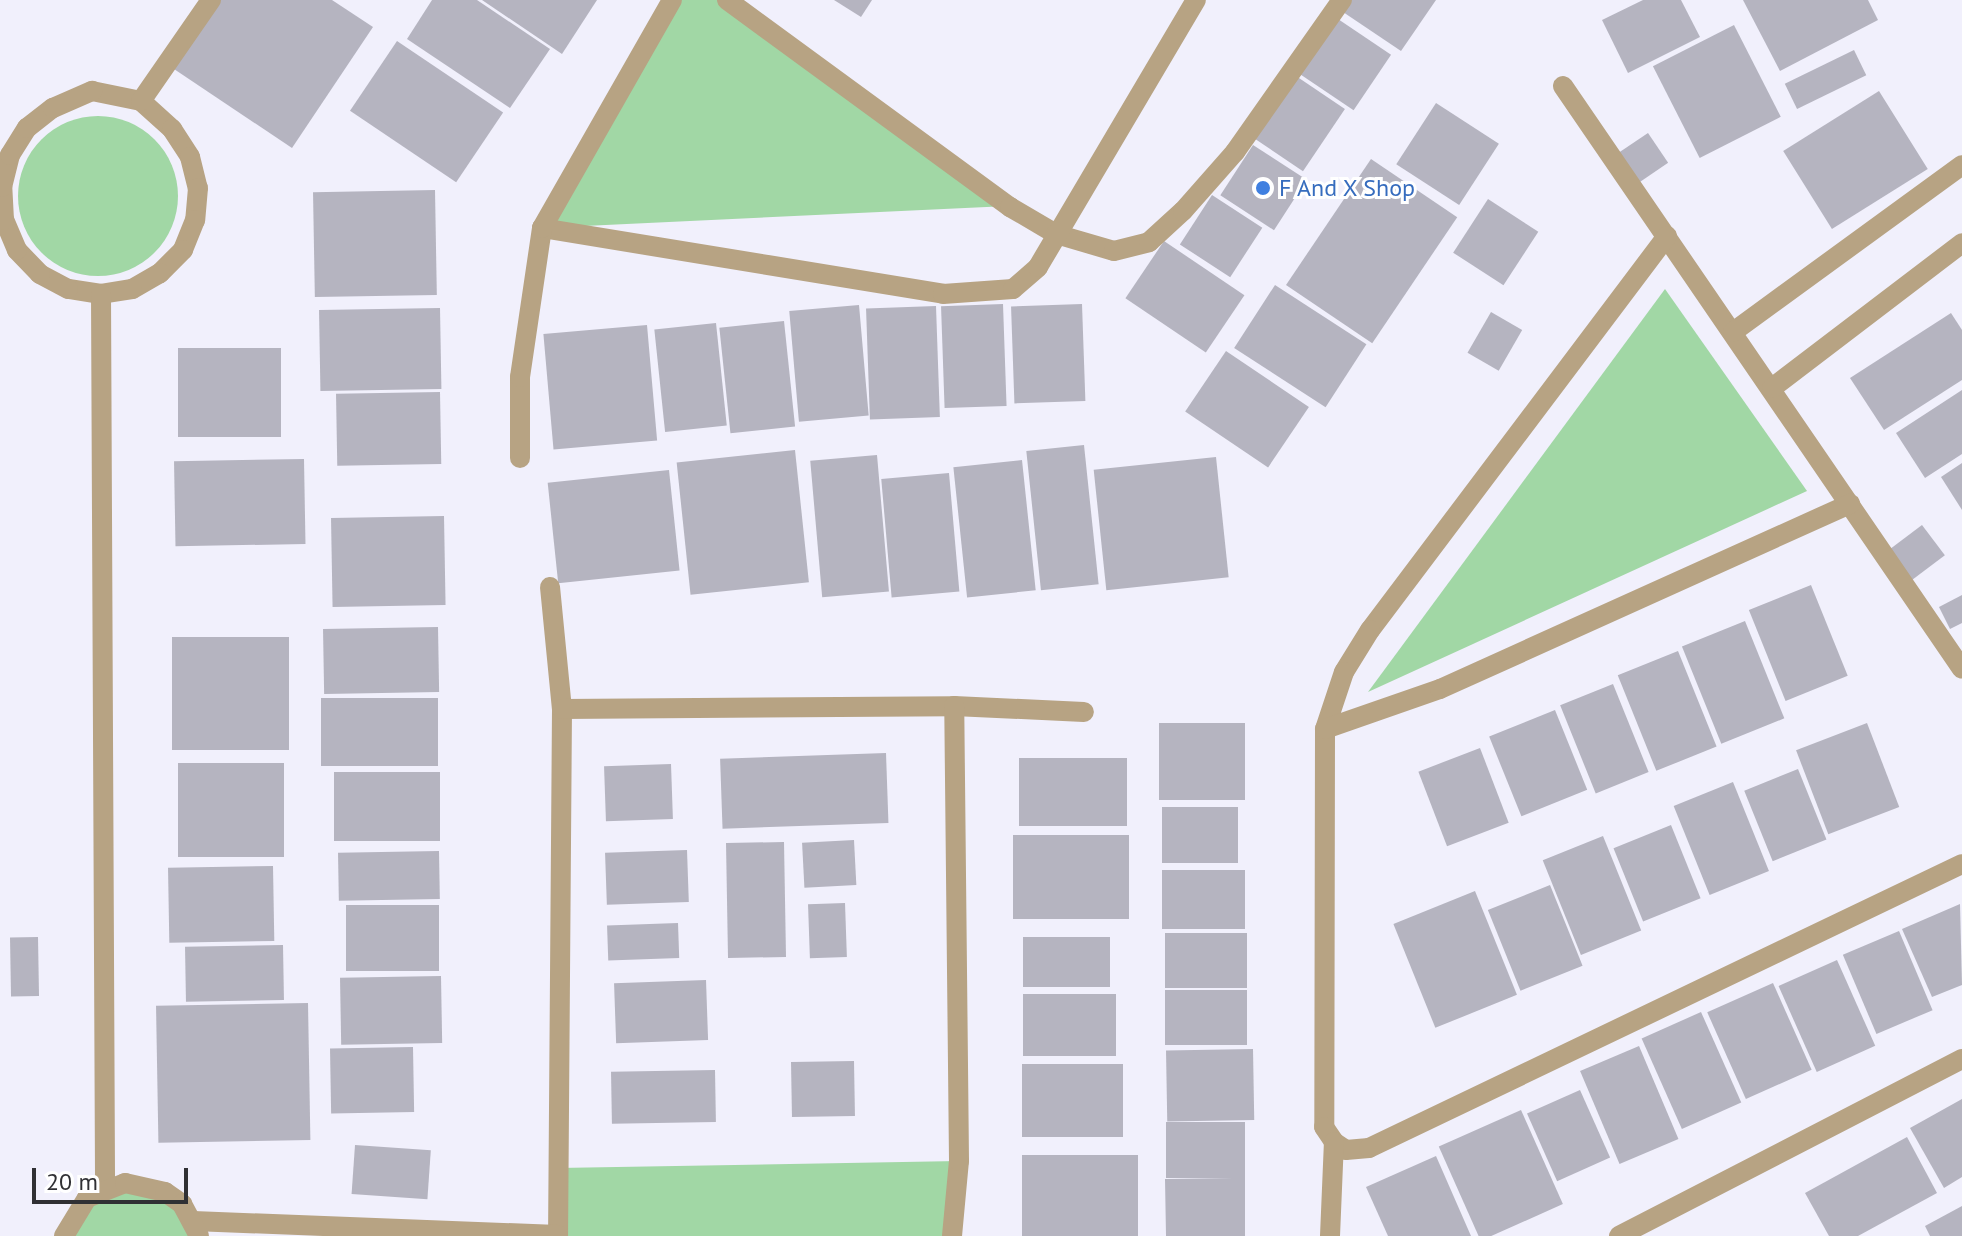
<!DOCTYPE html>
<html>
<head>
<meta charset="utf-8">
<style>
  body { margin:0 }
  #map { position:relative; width:1962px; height:1236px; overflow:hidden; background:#f1f0fc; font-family:"PT Sans",sans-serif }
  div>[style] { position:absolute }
  .green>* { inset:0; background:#a1d7a5; transform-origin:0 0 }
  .round { border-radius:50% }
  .building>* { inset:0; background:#b5b4c0; transform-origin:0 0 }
  .minor>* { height:20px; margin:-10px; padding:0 10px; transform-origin:10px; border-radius:10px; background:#b7a383 }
  .dots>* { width:22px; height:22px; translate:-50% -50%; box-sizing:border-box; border:4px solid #fff; border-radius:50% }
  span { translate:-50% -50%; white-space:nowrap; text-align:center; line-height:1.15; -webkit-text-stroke:6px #fff; paint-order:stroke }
  .shop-label { font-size:24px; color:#366cbe }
  .left { translate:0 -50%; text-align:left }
  .scale { position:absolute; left:32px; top:1168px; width:156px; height:36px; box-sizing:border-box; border:4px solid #303034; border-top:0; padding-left:10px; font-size:24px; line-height:28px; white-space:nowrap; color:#303034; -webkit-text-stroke:6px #fff; paint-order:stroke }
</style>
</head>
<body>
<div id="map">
  <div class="green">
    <i style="clip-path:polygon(672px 0,727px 0,1008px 206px,542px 228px)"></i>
    <i class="round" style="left:18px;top:116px;width:160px;height:160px"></i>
    <i style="clip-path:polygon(1665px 289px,1807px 491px,1368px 692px)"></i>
    <i style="left:959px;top:1161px;width:75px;height:401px;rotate:89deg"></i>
    <i style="clip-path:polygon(145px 1191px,177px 1210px,191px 1236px,71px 1236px,77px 1220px,107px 1194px)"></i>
  </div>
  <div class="building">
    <i style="clip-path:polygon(215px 0,332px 0,373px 27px,292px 148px,171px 67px)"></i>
    <i style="clip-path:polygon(432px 0,477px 0,550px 49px,510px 108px,407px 39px)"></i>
    <i style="clip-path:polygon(482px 0,597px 0,562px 54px)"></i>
    <i style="clip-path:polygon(834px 0,872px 0,861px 17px)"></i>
    <i style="clip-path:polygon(1351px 0,1436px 0,1401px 51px,1343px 12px)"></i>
    <i style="clip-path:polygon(1643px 0,1681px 0,1700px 37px,1628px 73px,1602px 20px)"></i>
    <i style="clip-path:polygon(1743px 0,1868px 0,1878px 20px,1780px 71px)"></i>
    <i style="left:1338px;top:19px;width:64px;height:67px;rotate:34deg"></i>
    <i style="left:1734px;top:25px;width:103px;height:91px;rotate:63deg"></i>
    <i style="left:397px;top:41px;width:128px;height:84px;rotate:34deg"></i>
    <i style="left:1854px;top:50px;width:28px;height:77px;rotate:64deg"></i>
    <i style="left:1296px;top:76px;width:59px;height:75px;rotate:34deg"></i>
    <i style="left:1879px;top:91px;width:92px;height:113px;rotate:58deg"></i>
    <i style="left:1436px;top:103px;width:75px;height:73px;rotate:33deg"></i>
    <i style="left:1648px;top:133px;width:36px;height:35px;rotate:56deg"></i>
    <i style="left:1253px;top:145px;width:64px;height:60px;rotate:33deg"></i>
    <i style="left:1371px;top:159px;width:104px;height:152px;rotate:34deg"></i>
    <i style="left:435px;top:190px;width:105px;height:122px;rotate:89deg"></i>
    <i style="left:1212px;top:195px;width:60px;height:59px;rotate:33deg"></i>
    <i style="left:1488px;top:199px;width:60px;height:64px;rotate:33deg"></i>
    <i style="left:1164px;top:241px;width:97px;height:69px;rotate:34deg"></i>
    <i style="left:1275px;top:285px;width:109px;height:75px;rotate:33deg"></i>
    <i style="left:1003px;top:304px;width:102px;height:62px;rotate:88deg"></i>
    <i style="left:1082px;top:304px;width:97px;height:71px;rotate:88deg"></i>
    <i style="left:859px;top:305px;width:111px;height:70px;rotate:85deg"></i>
    <i style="left:936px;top:306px;width:111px;height:70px;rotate:88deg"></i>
    <i style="left:440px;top:308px;width:81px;height:121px;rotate:89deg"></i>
    <i style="left:1491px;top:312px;width:36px;height:47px;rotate:30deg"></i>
    <i style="clip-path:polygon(1951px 313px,1962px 330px,1962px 380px,1884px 430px,1850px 378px)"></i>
    <i style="left:784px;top:321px;width:106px;height:65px;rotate:84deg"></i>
    <i style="left:716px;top:323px;width:103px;height:62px;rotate:84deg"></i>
    <i style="left:647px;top:325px;width:116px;height:104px;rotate:85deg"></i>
    <i style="left:281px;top:348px;width:89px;height:103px;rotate:90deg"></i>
    <i style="left:1226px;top:351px;width:100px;height:73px;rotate:34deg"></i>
    <i style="clip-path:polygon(1962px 390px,1962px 454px,1925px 478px,1896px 433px)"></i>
    <i style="left:440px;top:392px;width:72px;height:104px;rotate:89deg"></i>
    <i style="left:1084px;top:445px;width:140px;height:58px;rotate:84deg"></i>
    <i style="left:795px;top:450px;width:133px;height:119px;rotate:84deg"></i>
    <i style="left:877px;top:455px;width:137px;height:67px;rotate:85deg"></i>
    <i style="left:1216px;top:457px;width:121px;height:123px;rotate:84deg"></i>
    <i style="left:304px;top:459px;width:85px;height:130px;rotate:89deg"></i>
    <i style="left:1022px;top:460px;width:131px;height:69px;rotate:84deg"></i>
    <i style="clip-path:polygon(1962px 463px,1962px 510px,1941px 477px)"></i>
    <i style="left:669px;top:470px;width:101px;height:122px;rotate:84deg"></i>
    <i style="left:949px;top:473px;width:119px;height:68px;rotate:85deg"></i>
    <i style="left:444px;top:516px;width:89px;height:113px;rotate:89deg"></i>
    <i style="left:1922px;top:525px;width:38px;height:42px;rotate:53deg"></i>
    <i style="left:1811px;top:585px;width:98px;height:67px;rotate:68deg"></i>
    <i style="clip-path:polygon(1962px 595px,1962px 623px,1950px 629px,1939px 607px)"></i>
    <i style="left:1745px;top:621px;width:105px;height:68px;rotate:68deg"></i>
    <i style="left:438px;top:627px;width:65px;height:115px;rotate:89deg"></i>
    <i style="left:172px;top:637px;width:117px;height:113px"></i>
    <i style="left:1678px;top:651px;width:103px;height:65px;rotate:68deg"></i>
    <i style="left:1613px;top:684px;width:95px;height:57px;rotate:68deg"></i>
    <i style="left:321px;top:698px;width:117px;height:68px"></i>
    <i style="left:1555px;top:710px;width:86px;height:71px;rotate:68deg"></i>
    <i style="left:1159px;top:723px;width:86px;height:77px"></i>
    <i style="left:1867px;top:723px;width:90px;height:76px;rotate:69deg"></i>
    <i style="left:1480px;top:748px;width:80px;height:66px;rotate:69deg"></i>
    <i style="left:886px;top:753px;width:70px;height:166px;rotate:88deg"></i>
    <i style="left:1019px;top:758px;width:108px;height:68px"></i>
    <i style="left:178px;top:763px;width:106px;height:94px"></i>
    <i style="left:671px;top:764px;width:55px;height:67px;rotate:88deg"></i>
    <i style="left:1798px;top:769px;width:76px;height:58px;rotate:68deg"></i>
    <i style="left:334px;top:772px;width:106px;height:69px"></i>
    <i style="left:1733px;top:782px;width:96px;height:64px;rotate:68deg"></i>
    <i style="left:1162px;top:807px;width:76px;height:56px"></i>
    <i style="left:1671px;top:825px;width:79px;height:62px;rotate:68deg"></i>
    <i style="left:1013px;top:835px;width:116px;height:84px"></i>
    <i style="left:1603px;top:836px;width:102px;height:65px;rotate:68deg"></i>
    <i style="left:854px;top:840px;width:45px;height:52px;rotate:87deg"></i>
    <i style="left:784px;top:842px;width:115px;height:58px;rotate:89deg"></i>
    <i style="left:687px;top:850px;width:52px;height:82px;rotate:88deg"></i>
    <i style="left:439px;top:851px;width:48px;height:101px;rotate:89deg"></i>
    <i style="left:273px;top:866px;width:75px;height:105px;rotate:89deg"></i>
    <i style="left:1162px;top:870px;width:83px;height:59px"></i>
    <i style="left:1550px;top:885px;width:87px;height:67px;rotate:68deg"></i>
    <i style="left:1475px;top:891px;width:112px;height:88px;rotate:68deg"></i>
    <i style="left:845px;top:903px;width:54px;height:37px;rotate:88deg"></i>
    <i style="clip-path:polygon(1960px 904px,1962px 985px,1932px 997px,1902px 929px)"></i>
    <i style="left:439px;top:905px;width:66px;height:93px;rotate:90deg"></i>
    <i style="left:678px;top:923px;width:35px;height:71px;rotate:88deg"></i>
    <i style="left:1899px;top:931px;width:86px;height:61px;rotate:67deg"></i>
    <i style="left:1165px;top:933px;width:82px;height:55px"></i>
    <i style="left:38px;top:937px;width:59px;height:28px;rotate:89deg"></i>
    <i style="left:1023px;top:937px;width:87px;height:50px"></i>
    <i style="left:283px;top:945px;width:55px;height:98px;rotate:89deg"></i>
    <i style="left:1837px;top:960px;width:94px;height:64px;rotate:66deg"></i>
    <i style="left:441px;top:976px;width:67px;height:101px;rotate:89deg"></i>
    <i style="left:706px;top:980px;width:60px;height:92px;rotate:88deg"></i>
    <i style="left:1773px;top:983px;width:95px;height:72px;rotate:66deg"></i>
    <i style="left:1165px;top:990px;width:82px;height:55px"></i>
    <i style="left:1023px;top:994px;width:93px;height:62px"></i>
    <i style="left:308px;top:1003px;width:137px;height:152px;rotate:89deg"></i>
    <i style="left:1701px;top:1012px;width:99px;height:65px;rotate:66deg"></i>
    <i style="left:1639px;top:1046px;width:101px;height:64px;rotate:67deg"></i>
    <i style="left:413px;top:1047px;width:65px;height:83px;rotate:89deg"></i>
    <i style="left:1253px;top:1049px;width:71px;height:87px;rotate:89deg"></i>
    <i style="left:854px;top:1061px;width:55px;height:63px;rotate:89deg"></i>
    <i style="left:1022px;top:1064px;width:101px;height:73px"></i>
    <i style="left:715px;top:1070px;width:52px;height:104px;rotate:89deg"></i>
    <i style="left:1580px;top:1090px;width:74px;height:58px;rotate:66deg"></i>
    <i style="clip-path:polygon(1962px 1099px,1962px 1177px,1944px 1188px,1910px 1128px)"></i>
    <i style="left:1521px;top:1110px;width:103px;height:90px;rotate:66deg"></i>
    <i style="clip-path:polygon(1166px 1122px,1245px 1122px,1245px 1236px,1166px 1236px,1165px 1179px,1233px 1179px,1166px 1178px)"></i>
    <i style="clip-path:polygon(1907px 1137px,1937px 1193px,1858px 1236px,1829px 1236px,1805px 1193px)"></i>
    <i style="left:355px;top:1145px;width:76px;height:49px;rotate:4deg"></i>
    <i style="left:1022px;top:1155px;width:116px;height:81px"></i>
    <i style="clip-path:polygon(1436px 1156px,1471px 1236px,1388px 1236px,1366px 1187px)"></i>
    <i style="clip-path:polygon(1962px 1206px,1962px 1236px,1930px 1236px,1925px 1226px)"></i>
  </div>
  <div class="minor">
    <i style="left:727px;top:0;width:351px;rotate:36.2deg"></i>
    <i style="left:1010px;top:207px;width:53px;rotate:30.4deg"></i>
    <i style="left:1056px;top:234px;width:60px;rotate:16.3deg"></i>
    <i style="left:1114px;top:251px;width:36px;rotate:-14deg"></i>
    <i style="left:1149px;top:242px;width:46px;rotate:-42.4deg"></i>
    <i style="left:1183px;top:211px;width:79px;rotate:-48.6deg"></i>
    <i style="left:1235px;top:152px;width:186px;rotate:-54.9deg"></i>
    <i style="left:1563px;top:86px;width:706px;rotate:55.61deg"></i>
    <i style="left:92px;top:91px;width:50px;rotate:11.5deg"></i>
    <i style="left:141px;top:101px;width:42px;rotate:42.1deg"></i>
    <i style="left:172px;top:129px;width:33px;rotate:57deg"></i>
    <i style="left:190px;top:157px;width:32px;rotate:76deg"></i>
    <i style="left:198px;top:188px;width:32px;rotate:95deg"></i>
    <i style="left:195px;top:220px;width:32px;rotate:112deg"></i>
    <i style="left:183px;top:250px;width:33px;rotate:135deg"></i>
    <i style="left:160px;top:273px;width:32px;rotate:150deg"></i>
    <i style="left:132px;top:289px;width:31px;rotate:171deg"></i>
    <i style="left:101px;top:294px;width:33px;rotate:-171deg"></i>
    <i style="left:68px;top:289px;width:32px;rotate:-152deg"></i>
    <i style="left:40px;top:274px;width:33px;rotate:-134deg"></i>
    <i style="left:17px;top:250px;width:33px;rotate:-113deg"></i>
    <i style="left:4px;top:220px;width:33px;rotate:-93deg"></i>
    <i style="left:2px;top:187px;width:33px;rotate:-76deg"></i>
    <i style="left:10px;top:155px;width:32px;rotate:-58deg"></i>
    <i style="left:27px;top:128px;width:33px;rotate:-38deg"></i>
    <i style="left:53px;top:108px;width:43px;rotate:-23.6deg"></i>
    <i style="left:141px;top:101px;width:123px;rotate:-55.3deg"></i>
    <i style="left:542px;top:228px;width:406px;rotate:9.3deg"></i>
    <i style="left:943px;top:294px;width:70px;rotate:-4.1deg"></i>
    <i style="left:1013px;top:289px;width:33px;rotate:-41deg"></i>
    <i style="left:1038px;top:267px;width:310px;rotate:-59.4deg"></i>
    <i style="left:1667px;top:236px;width:493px;rotate:127deg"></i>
    <i style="left:1370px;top:630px;width:49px;rotate:121.8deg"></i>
    <i style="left:1344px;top:672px;width:60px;rotate:108.4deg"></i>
    <i style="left:1325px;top:729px;width:398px;rotate:90.1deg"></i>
    <i style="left:1324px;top:1127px;width:18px;rotate:56deg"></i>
    <i style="left:1334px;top:1142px;width:14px;rotate:34deg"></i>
    <i style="left:1346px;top:1150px;width:23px;rotate:-5deg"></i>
    <i style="left:1369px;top:1148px;width:657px;rotate:-25.59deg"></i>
    <i style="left:101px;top:294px;width:894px;rotate:89.74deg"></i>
    <i style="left:1733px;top:332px;width:283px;rotate:-36.1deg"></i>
    <i style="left:1772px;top:388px;width:239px;rotate:-37.3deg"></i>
    <i style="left:520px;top:458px;width:81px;rotate:-90deg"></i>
    <i style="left:520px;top:377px;width:151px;rotate:-81.6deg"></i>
    <i style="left:542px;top:228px;width:262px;rotate:-60.3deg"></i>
    <i style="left:550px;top:587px;width:123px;rotate:84.4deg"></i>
    <i style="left:562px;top:709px;width:527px;rotate:90.43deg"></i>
    <i style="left:562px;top:709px;width:392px;rotate:-0.4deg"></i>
    <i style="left:954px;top:706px;width:130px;rotate:2.6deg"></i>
    <i style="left:1325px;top:729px;width:122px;rotate:-19.2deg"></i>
    <i style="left:1440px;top:689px;width:450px;rotate:-24.3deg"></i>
    <i style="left:193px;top:1221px;width:365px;rotate:2.2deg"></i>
    <i style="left:64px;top:1236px;width:44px;rotate:-58.8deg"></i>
    <i style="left:87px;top:1198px;width:41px;rotate:-21.5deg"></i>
    <i style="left:125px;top:1183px;width:41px;rotate:12.7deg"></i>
    <i style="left:165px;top:1192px;width:21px;rotate:35deg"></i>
    <i style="left:182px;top:1204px;width:36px;rotate:62deg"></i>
    <i style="left:952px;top:1236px;width:75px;rotate:-84.7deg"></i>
    <i style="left:959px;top:1161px;width:455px;rotate:-90.6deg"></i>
    <i style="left:1330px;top:1236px;width:94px;rotate:-87.6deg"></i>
    <i style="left:1619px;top:1236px;width:386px;rotate:-27.3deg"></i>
  </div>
  <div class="dots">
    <i style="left:1263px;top:188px;background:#3f7fe0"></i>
  </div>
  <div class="shop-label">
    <span class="left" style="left:1279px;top:188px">F And X Shop</span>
  </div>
  <div class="scale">20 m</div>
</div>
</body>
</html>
